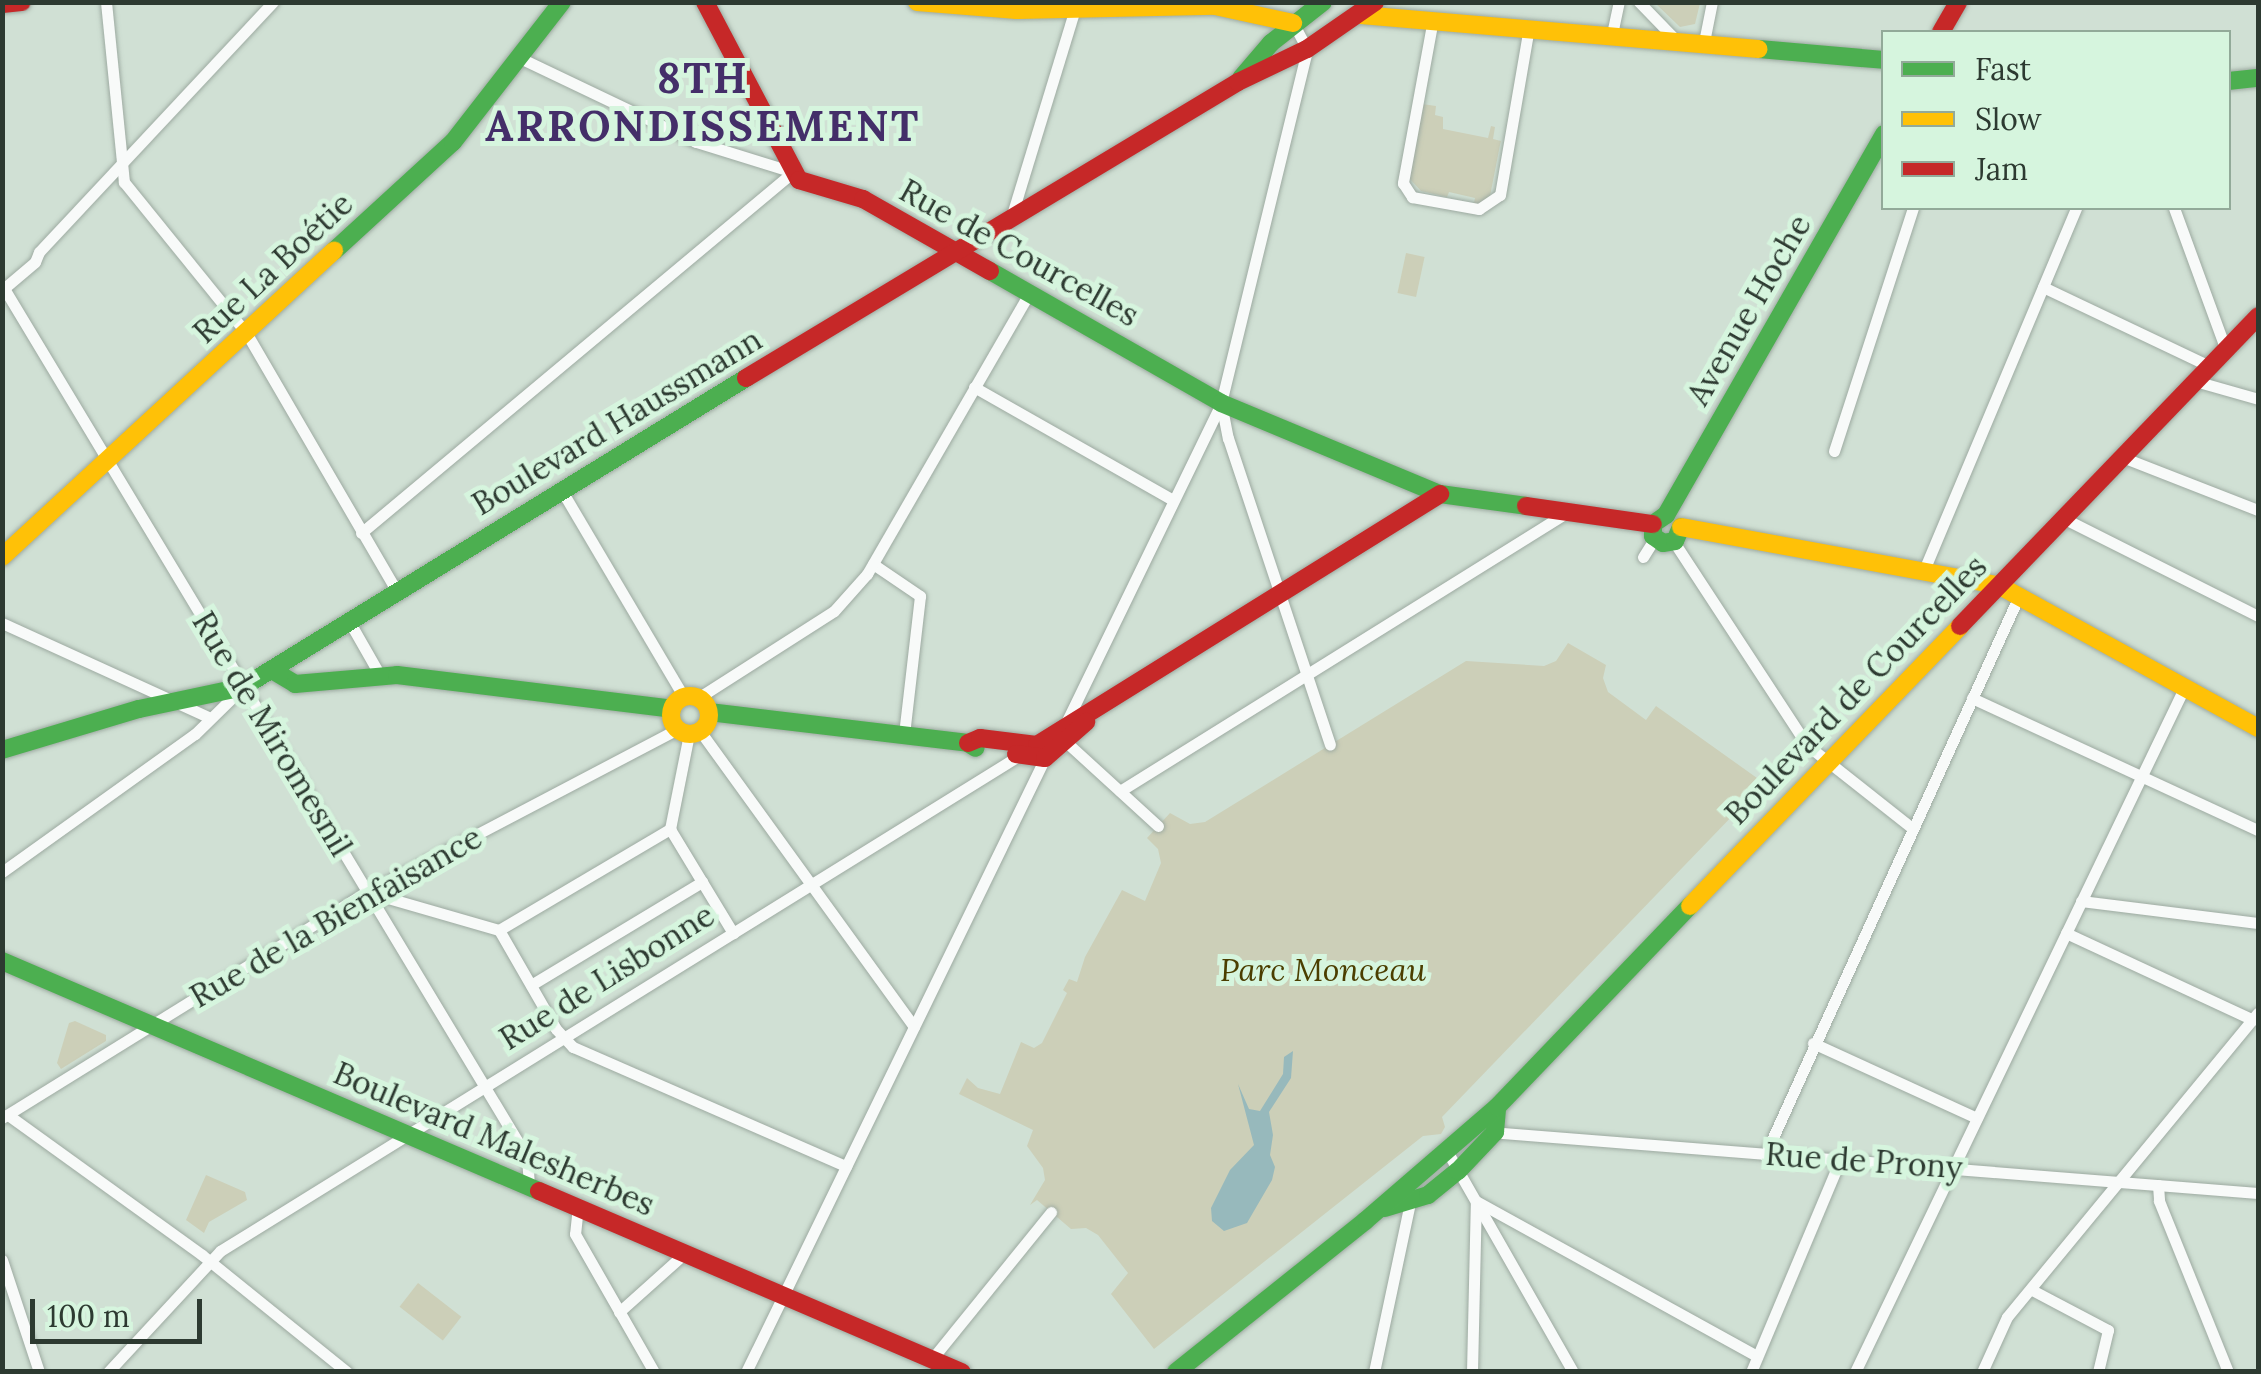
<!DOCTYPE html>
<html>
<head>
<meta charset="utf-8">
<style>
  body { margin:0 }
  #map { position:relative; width:2261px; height:1374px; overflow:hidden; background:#d0e0d4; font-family:Lora,serif }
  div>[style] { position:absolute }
  .green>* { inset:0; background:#cccfb8; transform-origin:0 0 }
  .water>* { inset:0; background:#97b9bc }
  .roads { filter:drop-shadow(0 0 2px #9daaa1) drop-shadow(0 0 2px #9daaa1) }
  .street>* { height:11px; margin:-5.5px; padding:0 5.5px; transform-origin:5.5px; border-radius:5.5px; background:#f8faf9 }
  .fast>* { height:18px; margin:-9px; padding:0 9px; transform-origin:9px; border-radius:9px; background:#4caf50 }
  .slow>* { height:18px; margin:-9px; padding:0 9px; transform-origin:9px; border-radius:9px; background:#ffc107 }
  .slow>.ring { margin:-9px; padding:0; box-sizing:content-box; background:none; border:18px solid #ffc107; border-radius:50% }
  .jam>* { height:18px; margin:-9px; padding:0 9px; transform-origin:9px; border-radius:9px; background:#c62828 }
  span { translate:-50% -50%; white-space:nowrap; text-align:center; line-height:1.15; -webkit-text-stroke:10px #d6f5de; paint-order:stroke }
  .street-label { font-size:32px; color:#2d3a31 }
  .park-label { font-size:32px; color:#4b3e00; font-style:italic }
  .district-label { font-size:42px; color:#442e69; font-weight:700; letter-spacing:2.5px }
  .frame { position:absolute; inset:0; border:5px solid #2d3a31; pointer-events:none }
  .legend { position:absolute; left:1881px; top:30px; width:350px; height:180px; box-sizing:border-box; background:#d6f5de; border:2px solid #92aa99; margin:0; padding:12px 18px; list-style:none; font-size:30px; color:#2d3a31 }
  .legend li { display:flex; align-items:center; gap:20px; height:50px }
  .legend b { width:50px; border:2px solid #92aa99 }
  .scale { position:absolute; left:30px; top:1299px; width:172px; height:45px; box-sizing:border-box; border:5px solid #2d3a31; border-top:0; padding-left:12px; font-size:30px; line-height:35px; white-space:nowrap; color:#2d3a31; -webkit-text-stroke:8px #d6f5de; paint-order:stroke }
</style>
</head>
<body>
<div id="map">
  <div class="green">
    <i style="clip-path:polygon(1655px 3px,1700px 3px,1695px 24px,1680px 27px)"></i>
    <i style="clip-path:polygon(1422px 104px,1436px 106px,1435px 115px,1443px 117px,1443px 129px,1488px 138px,1491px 126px,1495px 127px,1493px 139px,1501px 141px,1500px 145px,1490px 196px,1481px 204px,1474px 203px,1475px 198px,1449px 192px,1447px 197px,1421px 191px,1410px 179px)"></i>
    <i style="left:1406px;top:253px;width:19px;height:41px;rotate:12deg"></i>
    <i style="clip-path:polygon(1568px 643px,1606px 665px,1603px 678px,1608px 692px,1646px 720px,1656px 706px,1764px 783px,1442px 1117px,1445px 1127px,1441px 1134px,1423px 1136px,1154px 1349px,1111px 1294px,1128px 1273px,1098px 1235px,1086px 1228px,1071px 1229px,1037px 1200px,1030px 1205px,1045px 1180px,1043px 1168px,1027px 1146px,1033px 1130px,959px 1094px,967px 1078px,978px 1088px,1000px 1094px,1021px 1042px,1034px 1048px,1042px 1043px,1067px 993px,1063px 990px,1069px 979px,1077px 982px,1085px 957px,1122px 890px,1145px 901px,1161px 863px,1158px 849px,1147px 838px,1170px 813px,1190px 824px,1205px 822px,1466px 661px,1544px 666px,1556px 661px)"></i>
    <i style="clip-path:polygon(75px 1021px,106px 1035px,106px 1041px,61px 1069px,57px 1063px,69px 1023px)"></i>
    <i style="clip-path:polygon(206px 1175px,245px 1192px,247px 1200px,209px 1222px,204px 1233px,186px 1220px)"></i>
    <i style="left:418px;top:1283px;width:55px;height:30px;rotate:38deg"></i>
  </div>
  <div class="water">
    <i style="clip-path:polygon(1293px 1051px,1291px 1078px,1269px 1112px,1273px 1135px,1270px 1155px,1275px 1167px,1272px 1180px,1247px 1223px,1224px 1231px,1212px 1221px,1211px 1208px,1230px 1170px,1254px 1145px,1238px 1084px,1249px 1109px,1260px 1111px,1283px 1074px,1284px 1057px)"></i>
  </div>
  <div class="roads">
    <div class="street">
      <i style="left:106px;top:2px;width:181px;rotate:84.3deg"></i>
      <i style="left:124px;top:182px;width:196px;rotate:51deg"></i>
      <i style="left:247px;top:334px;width:298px;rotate:59.8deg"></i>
      <i style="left:1639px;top:2px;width:53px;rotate:45.8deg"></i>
      <i style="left:1433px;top:19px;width:167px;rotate:100.4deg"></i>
      <i style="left:1403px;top:183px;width:17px;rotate:57deg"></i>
      <i style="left:1412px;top:197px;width:68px;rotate:10.2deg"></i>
      <i style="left:1479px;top:209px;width:25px;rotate:-34deg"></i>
      <i style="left:1500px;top:195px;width:170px;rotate:-80.2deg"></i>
      <i style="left:1612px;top:34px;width:33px;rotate:-78deg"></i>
      <i style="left:1704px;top:42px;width:41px;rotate:-78.7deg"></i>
      <i style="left:2174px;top:208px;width:151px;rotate:69.9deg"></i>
      <i style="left:1011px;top:218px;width:226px;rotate:-73deg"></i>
      <i style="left:2px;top:285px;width:1018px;rotate:58.95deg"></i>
      <i style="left:527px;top:1157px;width:29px;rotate:86deg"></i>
      <i style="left:2043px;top:287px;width:184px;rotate:25.4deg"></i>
      <i style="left:2px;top:290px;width:43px;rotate:-40.3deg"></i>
      <i style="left:35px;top:262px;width:11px;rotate:-68deg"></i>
      <i style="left:39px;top:252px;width:342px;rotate:-46.9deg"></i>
      <i style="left:2195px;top:381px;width:66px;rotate:15.9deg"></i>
      <i style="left:974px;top:387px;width:227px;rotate:29.6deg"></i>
      <i style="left:1221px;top:403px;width:36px;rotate:79deg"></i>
      <i style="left:1228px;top:438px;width:323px;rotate:71.6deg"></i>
      <i style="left:1834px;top:451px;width:256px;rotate:-72deg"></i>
      <i style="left:2122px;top:457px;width:146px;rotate:21.3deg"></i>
      <i style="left:562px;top:491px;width:239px;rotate:59.4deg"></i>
      <i style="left:2063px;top:518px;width:218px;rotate:26.7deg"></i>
      <i style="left:361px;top:533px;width:563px;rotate:-39.88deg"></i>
      <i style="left:793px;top:172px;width:102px;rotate:-162.8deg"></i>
      <i style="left:696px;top:142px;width:195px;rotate:-154.5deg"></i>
      <i style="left:1674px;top:542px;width:243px;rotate:56.8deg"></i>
      <i style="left:1807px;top:745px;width:134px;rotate:38.3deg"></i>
      <i style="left:1643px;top:557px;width:22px;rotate:-58deg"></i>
      <i style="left:873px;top:564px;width:57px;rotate:34.2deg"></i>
      <i style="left:920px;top:596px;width:140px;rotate:96.6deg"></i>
      <i style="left:1924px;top:570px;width:393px;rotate:-67.2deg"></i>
      <i style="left:349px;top:621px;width:64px;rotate:60.3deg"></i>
      <i style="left:2px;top:623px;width:226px;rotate:24.5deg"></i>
      <i style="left:698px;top:698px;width:161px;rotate:-32.6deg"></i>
      <i style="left:834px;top:611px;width:50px;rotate:-48.3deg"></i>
      <i style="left:867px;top:574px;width:324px;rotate:-60deg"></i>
      <i style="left:1972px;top:698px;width:315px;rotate:24.8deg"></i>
      <i style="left:700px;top:731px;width:365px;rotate:54.1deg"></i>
      <i style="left:1120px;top:791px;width:526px;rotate:-31.94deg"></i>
      <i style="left:1158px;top:826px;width:123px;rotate:-137.6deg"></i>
      <i style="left:1067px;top:743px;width:15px;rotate:-106deg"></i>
      <i style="left:1063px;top:729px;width:362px;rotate:-64.1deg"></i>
      <i style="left:1221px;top:403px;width:364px;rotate:-76.3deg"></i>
      <i style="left:1307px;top:49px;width:30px;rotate:-118deg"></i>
      <i style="left:670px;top:829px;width:122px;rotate:58.8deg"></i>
      <i style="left:2px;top:872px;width:237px;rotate:-35.6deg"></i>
      <i style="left:195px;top:734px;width:67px;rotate:-44.4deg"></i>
      <i style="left:367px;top:892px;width:137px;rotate:16.1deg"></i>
      <i style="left:499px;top:930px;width:199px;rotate:-30.6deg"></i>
      <i style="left:670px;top:829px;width:97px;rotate:-78.7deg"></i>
      <i style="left:2081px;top:901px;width:178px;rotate:7.1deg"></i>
      <i style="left:499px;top:930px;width:114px;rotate:60.1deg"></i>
      <i style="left:556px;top:1029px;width:25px;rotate:47deg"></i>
      <i style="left:573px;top:1047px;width:298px;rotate:23.6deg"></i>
      <i style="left:2066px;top:933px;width:206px;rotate:24.9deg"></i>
      <i style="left:531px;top:985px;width:200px;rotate:-31.1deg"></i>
      <i style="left:1813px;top:1043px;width:180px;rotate:24.6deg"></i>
      <i style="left:8px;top:1115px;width:239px;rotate:35.8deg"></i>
      <i style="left:202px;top:1255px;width:186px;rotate:38.9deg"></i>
      <i style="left:2px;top:1118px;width:429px;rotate:-31.8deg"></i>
      <i style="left:367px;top:892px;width:351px;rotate:-27.7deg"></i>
      <i style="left:1490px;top:1132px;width:770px;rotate:4.54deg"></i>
      <i style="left:1447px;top:1151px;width:254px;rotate:60.3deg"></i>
      <i style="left:1765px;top:1155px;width:612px;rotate:-65.57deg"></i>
      <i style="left:2158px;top:1185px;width:16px;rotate:86deg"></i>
      <i style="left:2159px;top:1201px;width:184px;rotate:68deg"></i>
      <i style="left:1476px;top:1201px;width:321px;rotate:28.9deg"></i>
      <i style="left:578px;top:1206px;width:28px;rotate:96deg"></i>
      <i style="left:575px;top:1234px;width:159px;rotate:60.2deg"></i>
      <i style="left:2px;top:1260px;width:118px;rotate:71.7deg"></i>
      <i style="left:2032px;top:1290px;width:86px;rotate:27.8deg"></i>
      <i style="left:2108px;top:1330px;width:43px;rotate:103.4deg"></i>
      <i style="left:619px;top:1312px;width:89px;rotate:-41.8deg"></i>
      <i style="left:932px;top:1359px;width:189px;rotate:-51deg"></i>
      <i style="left:108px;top:1372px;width:165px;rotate:-47.2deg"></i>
      <i style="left:220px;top:1251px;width:941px;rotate:-31.8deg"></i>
      <i style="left:746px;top:1372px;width:683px;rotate:-64.04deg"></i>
      <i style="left:1374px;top:1372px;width:178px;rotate:-78deg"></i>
      <i style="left:1472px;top:1372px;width:171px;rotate:-88.7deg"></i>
      <i style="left:1751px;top:1372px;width:230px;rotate:-67.2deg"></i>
      <i style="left:1855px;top:1372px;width:759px;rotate:-64.31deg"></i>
      <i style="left:1982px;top:1372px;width:60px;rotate:-65.6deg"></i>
      <i style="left:2007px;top:1317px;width:394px;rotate:-50.5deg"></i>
    </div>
    <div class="fast">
      <i style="left:1759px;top:49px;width:125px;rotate:5deg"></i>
      <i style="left:1241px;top:78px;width:46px;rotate:-49.4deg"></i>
      <i style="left:1271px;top:43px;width:66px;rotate:-38.3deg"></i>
      <i style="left:2228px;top:81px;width:30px;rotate:-6deg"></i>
      <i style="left:334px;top:251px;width:161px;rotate:-42.5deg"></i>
      <i style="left:453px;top:142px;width:177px;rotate:-52.1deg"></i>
      <i style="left:990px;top:271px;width:266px;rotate:29.7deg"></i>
      <i style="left:1221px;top:403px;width:237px;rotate:22.6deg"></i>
      <i style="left:1440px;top:494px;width:87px;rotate:7.9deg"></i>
      <i style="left:1653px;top:524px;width:16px;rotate:-35deg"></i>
      <i style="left:1666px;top:515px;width:439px;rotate:-60.2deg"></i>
      <i style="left:1653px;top:524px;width:12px;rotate:90deg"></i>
      <i style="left:1653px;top:536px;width:12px;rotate:35deg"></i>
      <i style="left:1663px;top:543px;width:12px;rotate:-9deg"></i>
      <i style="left:1675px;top:541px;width:15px;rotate:-67deg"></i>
      <i style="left:272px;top:670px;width:27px;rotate:31deg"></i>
      <i style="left:295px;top:684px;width:102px;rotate:-5deg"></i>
      <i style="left:397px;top:675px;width:277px;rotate:7deg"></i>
      <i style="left:709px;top:712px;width:261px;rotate:6.8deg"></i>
      <i style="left:968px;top:743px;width:9px;rotate:32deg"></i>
      <i style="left:2px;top:750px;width:143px;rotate:-16.7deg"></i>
      <i style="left:139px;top:709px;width:106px;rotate:-11.9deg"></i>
      <i style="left:243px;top:687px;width:590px;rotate:-31.56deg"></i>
      <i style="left:2px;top:961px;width:584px;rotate:23.19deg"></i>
      <i style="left:1385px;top:1208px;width:45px;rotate:-16.8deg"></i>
      <i style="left:1428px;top:1195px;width:38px;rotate:-39deg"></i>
      <i style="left:1458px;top:1171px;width:54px;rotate:-46.5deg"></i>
      <i style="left:1495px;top:1132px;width:25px;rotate:-85deg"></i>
      <i style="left:1176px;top:1372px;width:242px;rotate:-38.6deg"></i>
      <i style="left:1365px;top:1221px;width:174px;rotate:-40.8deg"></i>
      <i style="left:1497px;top:1107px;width:279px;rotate:-46.2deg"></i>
    </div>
    <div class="slow">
      <i style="left:917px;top:2px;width:100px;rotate:4.6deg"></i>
      <i style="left:1017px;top:10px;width:198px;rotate:-1.2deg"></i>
      <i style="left:1215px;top:6px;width:80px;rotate:12.3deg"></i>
      <i style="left:1361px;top:15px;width:399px;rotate:4.9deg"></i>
      <i style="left:1681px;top:527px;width:322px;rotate:10.4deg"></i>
      <i style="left:1998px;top:585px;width:297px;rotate:28.8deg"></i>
      <i style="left:2px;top:557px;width:452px;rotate:-42.7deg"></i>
      <i class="ring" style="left:671px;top:696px;width:20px;height:20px"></i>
      <i style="left:1690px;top:906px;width:389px;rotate:-46deg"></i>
    </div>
    <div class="jam">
      <i style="left:705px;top:2px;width:201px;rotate:62.2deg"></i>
      <i style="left:799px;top:180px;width:67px;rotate:16.5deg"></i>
      <i style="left:863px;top:199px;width:146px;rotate:29.6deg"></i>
      <i style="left:2px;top:4px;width:20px;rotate:-6deg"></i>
      <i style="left:1941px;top:32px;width:34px;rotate:-60deg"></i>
      <i style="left:746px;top:378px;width:574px;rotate:-31.03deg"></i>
      <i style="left:1238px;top:82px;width:76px;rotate:-25.6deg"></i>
      <i style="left:1307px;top:49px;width:83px;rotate:-34.7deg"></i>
      <i style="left:1526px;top:506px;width:128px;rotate:8.1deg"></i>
      <i style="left:1960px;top:626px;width:430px;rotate:-46.1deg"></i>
      <i style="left:968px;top:743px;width:13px;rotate:-23deg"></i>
      <i style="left:980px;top:738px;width:57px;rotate:7deg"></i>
      <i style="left:1037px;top:745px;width:475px;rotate:-31.9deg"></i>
      <i style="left:1016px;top:754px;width:29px;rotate:8deg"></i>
      <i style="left:1045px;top:758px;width:55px;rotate:-41.3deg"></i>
      <i style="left:539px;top:1191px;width:460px;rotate:23.2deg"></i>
    </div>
  </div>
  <div class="street-label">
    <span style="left:1019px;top:253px;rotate:29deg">Rue de Courcelles</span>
    <span style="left:273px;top:268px;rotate:-43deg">Rue La Boétie</span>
    <span style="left:1749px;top:310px;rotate:-60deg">Avenue Hoche</span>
    <span style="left:617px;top:422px;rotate:-31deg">Boulevard Haussmann</span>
    <span style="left:1856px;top:690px;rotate:-46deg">Boulevard de Courcelles</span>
    <span style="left:272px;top:734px;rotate:59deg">Rue de Miromesnil</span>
    <span style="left:336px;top:917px;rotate:-30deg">Rue de la Bienfaisance</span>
    <span style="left:607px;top:977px;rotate:-32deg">Rue de Lisbonne</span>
    <span style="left:494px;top:1139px;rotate:23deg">Boulevard Malesherbes</span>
    <span style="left:1864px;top:1161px;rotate:4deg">Rue de Prony</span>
  </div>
  <div class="park-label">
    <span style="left:1323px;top:970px">Parc Monceau</span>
  </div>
  <div class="district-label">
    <span style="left:703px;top:102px">8TH<br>ARRONDISSEMENT</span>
  </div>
  <div class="frame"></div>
  <ul class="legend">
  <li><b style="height:12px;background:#4caf50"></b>Fast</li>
  <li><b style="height:12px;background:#ffc107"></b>Slow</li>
  <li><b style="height:12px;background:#c62828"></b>Jam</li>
  </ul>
  <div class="scale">100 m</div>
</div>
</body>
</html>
